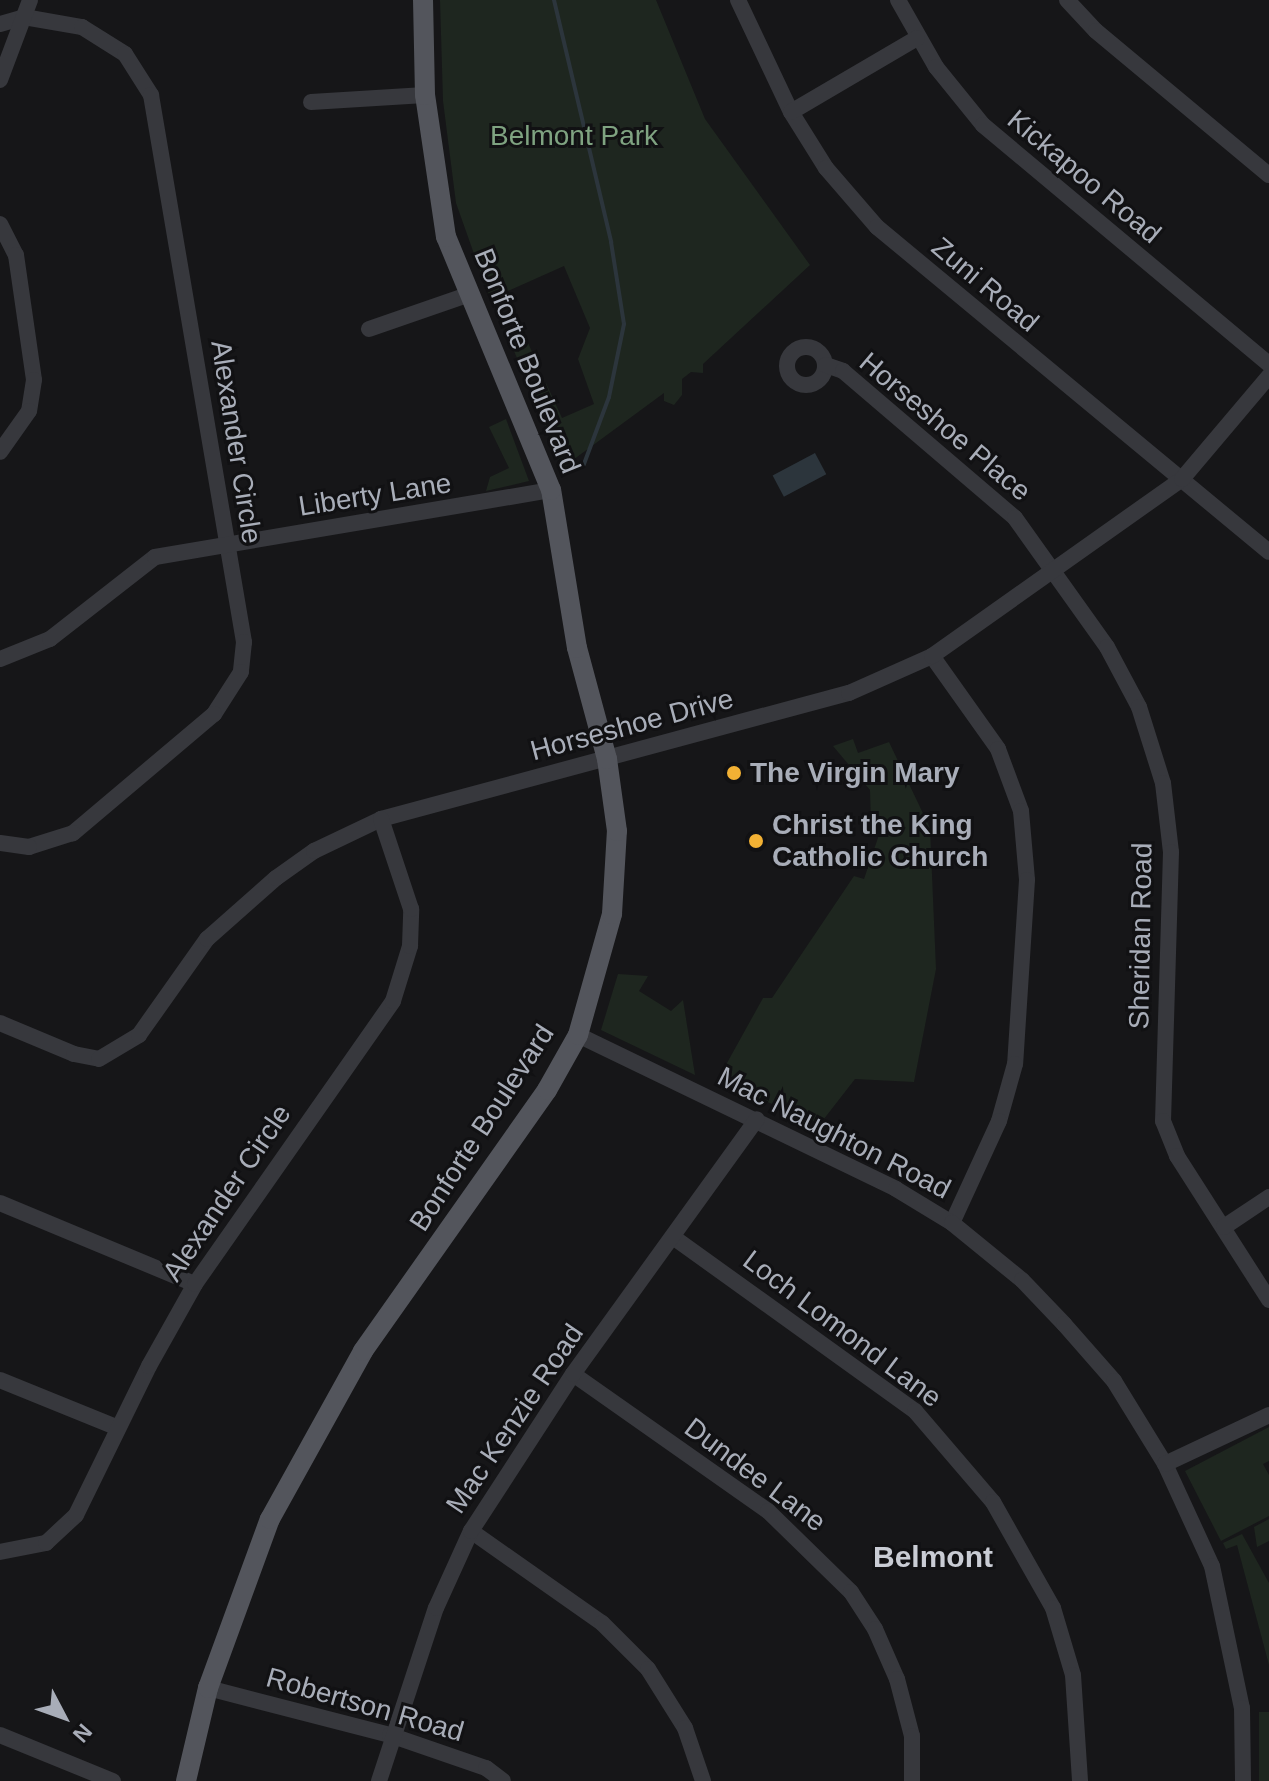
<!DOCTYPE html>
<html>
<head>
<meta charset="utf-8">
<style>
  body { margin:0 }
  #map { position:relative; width:1269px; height:1781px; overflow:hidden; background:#161618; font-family:Helvetica,sans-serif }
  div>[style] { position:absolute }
  .green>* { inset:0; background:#1e261f; transform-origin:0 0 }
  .water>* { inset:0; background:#2c353c; transform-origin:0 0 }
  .stream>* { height:4px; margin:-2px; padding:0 2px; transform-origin:2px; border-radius:2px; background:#2c353c }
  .minor>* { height:16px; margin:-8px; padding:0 8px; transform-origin:8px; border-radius:8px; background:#37383d }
  .minor>.ring { margin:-8px; padding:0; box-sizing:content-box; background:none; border:16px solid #37383d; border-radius:50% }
  .major>* { height:20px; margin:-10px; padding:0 10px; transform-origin:10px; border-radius:10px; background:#53555c }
  .dots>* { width:22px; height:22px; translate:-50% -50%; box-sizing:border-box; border:4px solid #111113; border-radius:50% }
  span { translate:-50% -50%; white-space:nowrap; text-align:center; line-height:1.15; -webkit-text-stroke:6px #111113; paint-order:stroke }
  .park-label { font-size:28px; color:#7fa381 }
  .street-label { font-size:28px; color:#a8adb8 }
  .poi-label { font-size:28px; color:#a8adb8; font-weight:700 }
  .left { translate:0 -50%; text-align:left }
  .neighbourhood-label { font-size:30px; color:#c9ccd4; font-weight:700 }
  .north { position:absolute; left:24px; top:1677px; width:80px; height:80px; -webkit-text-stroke:6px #111113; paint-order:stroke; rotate:131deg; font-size:22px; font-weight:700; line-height:32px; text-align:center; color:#a8adb8 }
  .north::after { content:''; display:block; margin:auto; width:28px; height:36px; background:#a8adb8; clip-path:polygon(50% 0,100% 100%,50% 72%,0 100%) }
</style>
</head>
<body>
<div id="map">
  <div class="green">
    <i style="clip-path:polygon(440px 0,656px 0,705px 119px,810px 265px,703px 364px,703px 373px,691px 372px,682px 379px,682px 395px,674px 405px,664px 401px,664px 393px,562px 468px,529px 386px,546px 383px,562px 418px,594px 404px,578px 359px,590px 328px,564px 266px,490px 299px,456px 203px,443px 101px)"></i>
    <i style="clip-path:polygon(524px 334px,538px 365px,523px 372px,511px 344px)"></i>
    <i style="clip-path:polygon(506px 419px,529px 481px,486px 491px,490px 477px,509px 468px,489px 427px)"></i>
    <i style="clip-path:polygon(853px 739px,858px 753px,889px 742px,930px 828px,936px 969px,914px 1082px,855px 1079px,820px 1124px,717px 1081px,763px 998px,772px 998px,854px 876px,864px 879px,882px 826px,871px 823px,870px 790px,833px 746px)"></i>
    <i style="clip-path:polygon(618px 974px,648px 976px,639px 991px,671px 1011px,683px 1000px,695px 1075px,601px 1030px)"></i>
    <i style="clip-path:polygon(1269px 1427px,1269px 1461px,1263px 1464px,1269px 1475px,1269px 1516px,1221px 1541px,1185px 1471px)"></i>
    <i style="clip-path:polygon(1269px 1519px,1269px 1541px,1257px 1547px,1254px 1527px)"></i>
    <i style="clip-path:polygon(1242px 1534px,1269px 1583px,1269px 1665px,1237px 1545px,1226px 1549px,1223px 1543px)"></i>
    <i style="left:1269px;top:1712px;width:69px;height:10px;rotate:90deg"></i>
  </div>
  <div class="water">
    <i style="left:815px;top:453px;width:24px;height:48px;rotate:62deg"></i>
  </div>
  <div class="stream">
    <i style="left:554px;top:0;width:249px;rotate:76.7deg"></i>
    <i style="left:611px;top:242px;width:83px;rotate:81deg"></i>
    <i style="left:624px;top:324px;width:75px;rotate:101.6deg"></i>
    <i style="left:609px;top:397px;width:72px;rotate:110.5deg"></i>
  </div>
  <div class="minor">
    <i style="left:738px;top:0;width:124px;rotate:64.7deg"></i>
    <i style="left:791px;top:112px;width:66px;rotate:58deg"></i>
    <i style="left:826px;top:168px;width:78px;rotate:49.2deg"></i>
    <i style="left:877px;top:227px;width:509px;rotate:39.66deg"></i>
    <i style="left:898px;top:0;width:77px;rotate:60.4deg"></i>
    <i style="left:936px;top:67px;width:75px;rotate:51deg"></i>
    <i style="left:983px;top:125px;width:373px;rotate:39.9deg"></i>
    <i style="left:1067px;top:0;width:42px;rotate:46.9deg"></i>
    <i style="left:1096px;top:31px;width:225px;rotate:39.8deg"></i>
    <i style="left:0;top:24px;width:25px;rotate:-16deg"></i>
    <i style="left:24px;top:17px;width:59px;rotate:9.8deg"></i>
    <i style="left:82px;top:27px;width:51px;rotate:32.1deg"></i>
    <i style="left:125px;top:54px;width:49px;rotate:57.6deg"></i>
    <i style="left:151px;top:95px;width:555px;rotate:80.35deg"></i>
    <i style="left:244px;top:642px;width:30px;rotate:96deg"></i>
    <i style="left:241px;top:672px;width:50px;rotate:122.7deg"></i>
    <i style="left:214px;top:714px;width:185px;rotate:139.8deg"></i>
    <i style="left:73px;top:833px;width:46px;rotate:162.3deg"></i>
    <i style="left:29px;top:847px;width:29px;rotate:-172deg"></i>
    <i style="left:0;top:80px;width:85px;rotate:-69.4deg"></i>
    <i style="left:311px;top:102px;width:114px;rotate:-3.5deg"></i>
    <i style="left:791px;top:112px;width:146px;rotate:-30.4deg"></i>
    <i style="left:0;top:224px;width:35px;rotate:63deg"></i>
    <i style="left:16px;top:255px;width:126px;rotate:81.8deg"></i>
    <i style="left:34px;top:380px;width:31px;rotate:99deg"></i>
    <i style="left:29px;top:411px;width:50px;rotate:125.3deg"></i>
    <i style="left:369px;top:329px;width:107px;rotate:-19.1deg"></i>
    <i class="ring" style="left:787px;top:347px;width:22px;height:22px"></i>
    <i style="left:826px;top:365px;width:18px;rotate:19deg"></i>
    <i style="left:843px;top:371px;width:226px;rotate:40.5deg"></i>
    <i style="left:1015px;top:518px;width:158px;rotate:54.5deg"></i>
    <i style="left:1107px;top:647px;width:68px;rotate:61.9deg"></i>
    <i style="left:1139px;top:707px;width:80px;rotate:72.5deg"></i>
    <i style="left:1163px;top:783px;width:69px;rotate:83.4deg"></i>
    <i style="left:1171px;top:852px;width:269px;rotate:91.7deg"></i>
    <i style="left:1163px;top:1121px;width:38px;rotate:68deg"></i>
    <i style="left:1177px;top:1156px;width:171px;rotate:57.4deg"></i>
    <i style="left:932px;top:656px;width:114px;rotate:54.6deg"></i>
    <i style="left:998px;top:749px;width:66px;rotate:69.6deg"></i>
    <i style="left:1021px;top:811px;width:69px;rotate:85deg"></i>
    <i style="left:1027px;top:880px;width:184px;rotate:93.7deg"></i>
    <i style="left:1015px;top:1064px;width:59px;rotate:105.7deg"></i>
    <i style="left:999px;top:1121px;width:112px;rotate:114.7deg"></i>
    <i style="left:0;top:659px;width:54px;rotate:-21.8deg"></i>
    <i style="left:50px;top:639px;width:133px;rotate:-38deg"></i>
    <i style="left:155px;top:557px;width:402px;rotate:-9.6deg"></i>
    <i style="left:0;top:1023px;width:80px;rotate:22.7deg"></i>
    <i style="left:74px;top:1054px;width:25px;rotate:11deg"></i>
    <i style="left:99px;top:1059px;width:47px;rotate:-31deg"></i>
    <i style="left:139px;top:1035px;width:118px;rotate:-54.7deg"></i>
    <i style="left:207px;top:939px;width:92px;rotate:-41.5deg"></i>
    <i style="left:276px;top:878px;width:47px;rotate:-35.4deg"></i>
    <i style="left:314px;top:851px;width:74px;rotate:-25.5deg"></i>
    <i style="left:381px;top:819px;width:485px;rotate:-15.1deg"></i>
    <i style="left:849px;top:693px;width:91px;rotate:-24deg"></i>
    <i style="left:932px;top:656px;width:306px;rotate:-35.3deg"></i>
    <i style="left:1182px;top:479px;width:135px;rotate:-49.8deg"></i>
    <i style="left:578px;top:1035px;width:353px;rotate:25.8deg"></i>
    <i style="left:896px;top:1189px;width:66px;rotate:31.3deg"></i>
    <i style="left:952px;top:1223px;width:90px;rotate:39.2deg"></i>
    <i style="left:1022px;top:1280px;width:61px;rotate:46.3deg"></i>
    <i style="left:1064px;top:1324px;width:76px;rotate:48.7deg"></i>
    <i style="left:1114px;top:1381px;width:97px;rotate:58.4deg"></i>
    <i style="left:1165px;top:1464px;width:112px;rotate:65.3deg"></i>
    <i style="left:1212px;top:1566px;width:145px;rotate:78.1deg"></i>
    <i style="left:1242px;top:1708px;width:73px;rotate:89.2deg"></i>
    <i style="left:0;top:1203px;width:211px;rotate:22.6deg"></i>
    <i style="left:1224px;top:1227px;width:54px;rotate:-33.7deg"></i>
    <i style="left:673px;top:1237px;width:298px;rotate:35.7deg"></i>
    <i style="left:915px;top:1411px;width:120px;rotate:49.4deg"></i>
    <i style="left:993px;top:1502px;width:122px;rotate:60.5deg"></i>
    <i style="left:1053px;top:1608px;width:70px;rotate:73.4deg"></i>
    <i style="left:1073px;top:1675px;width:106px;rotate:86.2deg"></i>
    <i style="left:573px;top:1374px;width:238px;rotate:35.1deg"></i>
    <i style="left:768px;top:1511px;width:116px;rotate:44.3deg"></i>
    <i style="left:851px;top:1592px;width:44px;rotate:57deg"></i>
    <i style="left:875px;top:1629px;width:55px;rotate:66.3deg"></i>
    <i style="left:897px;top:1679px;width:59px;rotate:75.3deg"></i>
    <i style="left:912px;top:1736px;width:45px;rotate:90deg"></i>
    <i style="left:0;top:1380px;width:127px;rotate:22.1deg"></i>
    <i style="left:1165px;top:1464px;width:115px;rotate:-25.2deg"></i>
    <i style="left:471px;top:1531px;width:160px;rotate:35.1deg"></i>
    <i style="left:602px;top:1623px;width:65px;rotate:45deg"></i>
    <i style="left:648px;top:1669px;width:70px;rotate:57.9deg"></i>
    <i style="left:685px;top:1728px;width:56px;rotate:71.2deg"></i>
    <i style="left:0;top:1552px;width:47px;rotate:-11.1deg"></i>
    <i style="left:46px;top:1543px;width:41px;rotate:-43deg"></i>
    <i style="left:76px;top:1515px;width:166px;rotate:-63.9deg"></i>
    <i style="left:149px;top:1366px;width:94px;rotate:-60.7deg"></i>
    <i style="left:195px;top:1284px;width:345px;rotate:-55deg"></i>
    <i style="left:393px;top:1001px;width:58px;rotate:-72.8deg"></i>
    <i style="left:410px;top:946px;width:37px;rotate:-88deg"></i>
    <i style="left:411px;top:909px;width:95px;rotate:-108.4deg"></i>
    <i style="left:208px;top:1688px;width:188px;rotate:14.5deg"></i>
    <i style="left:390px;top:1735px;width:102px;rotate:19deg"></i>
    <i style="left:486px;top:1768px;width:21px;rotate:37deg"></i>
    <i style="left:0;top:1735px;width:122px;rotate:22.2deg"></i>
    <i style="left:379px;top:1781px;width:182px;rotate:-71.8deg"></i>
    <i style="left:436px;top:1608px;width:85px;rotate:-65.6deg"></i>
    <i style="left:471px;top:1531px;width:187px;rotate:-57deg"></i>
    <i style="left:573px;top:1374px;width:314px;rotate:-54.2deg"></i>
  </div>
  <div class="major">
    <i style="left:186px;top:1781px;width:96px;rotate:-76.7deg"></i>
    <i style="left:208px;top:1688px;width:180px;rotate:-69.9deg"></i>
    <i style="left:270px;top:1519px;width:192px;rotate:-61deg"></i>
    <i style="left:363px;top:1351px;width:319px;rotate:-54.8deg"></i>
    <i style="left:547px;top:1090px;width:63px;rotate:-60.6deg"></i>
    <i style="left:578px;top:1035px;width:126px;rotate:-74.3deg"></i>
    <i style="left:612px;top:914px;width:83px;rotate:-86.6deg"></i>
    <i style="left:617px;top:831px;width:73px;rotate:-97.9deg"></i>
    <i style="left:607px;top:759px;width:115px;rotate:-105.1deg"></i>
    <i style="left:577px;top:648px;width:160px;rotate:-99.3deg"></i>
    <i style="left:551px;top:490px;width:274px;rotate:-112.5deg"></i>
    <i style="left:446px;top:237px;width:144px;rotate:-98.4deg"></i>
    <i style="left:425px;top:95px;width:95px;rotate:-91.2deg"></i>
  </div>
  <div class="dots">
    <i style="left:734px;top:773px;background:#f2b134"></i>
    <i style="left:756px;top:841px;background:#f2b134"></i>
  </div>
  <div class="park-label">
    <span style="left:574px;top:136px">Belmont Park</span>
  </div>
  <div class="street-label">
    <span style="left:1084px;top:177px;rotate:40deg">Kickapoo Road</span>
    <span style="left:985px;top:285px;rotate:40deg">Zuni Road</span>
    <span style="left:527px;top:361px;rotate:68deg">Bonforte Boulevard</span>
    <span style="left:945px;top:427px;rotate:40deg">Horseshoe Place</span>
    <span style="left:236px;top:442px;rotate:81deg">Alexander Circle</span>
    <span style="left:375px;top:495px;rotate:-9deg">Liberty Lane</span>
    <span style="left:632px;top:725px;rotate:-15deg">Horseshoe Drive</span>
    <span style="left:1141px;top:936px;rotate:-89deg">Sheridan Road</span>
    <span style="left:482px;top:1128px;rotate:-57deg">Bonforte Boulevard</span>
    <span style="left:834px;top:1133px;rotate:27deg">Mac Naughton Road</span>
    <span style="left:227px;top:1193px;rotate:-56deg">Alexander Circle</span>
    <span style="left:842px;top:1329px;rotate:37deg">Loch Lomond Lane</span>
    <span style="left:515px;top:1419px;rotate:-56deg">Mac Kenzie Road</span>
    <span style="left:755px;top:1475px;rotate:37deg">Dundee Lane</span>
    <span style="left:365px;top:1705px;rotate:16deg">Robertson Road</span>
  </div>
  <div class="poi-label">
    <span class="left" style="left:750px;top:773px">The Virgin Mary</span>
    <span class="left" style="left:772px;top:841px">Christ the King<br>Catholic Church</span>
  </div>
  <div class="neighbourhood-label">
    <span style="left:933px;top:1557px">Belmont</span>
  </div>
  <div class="north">N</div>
</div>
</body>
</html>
